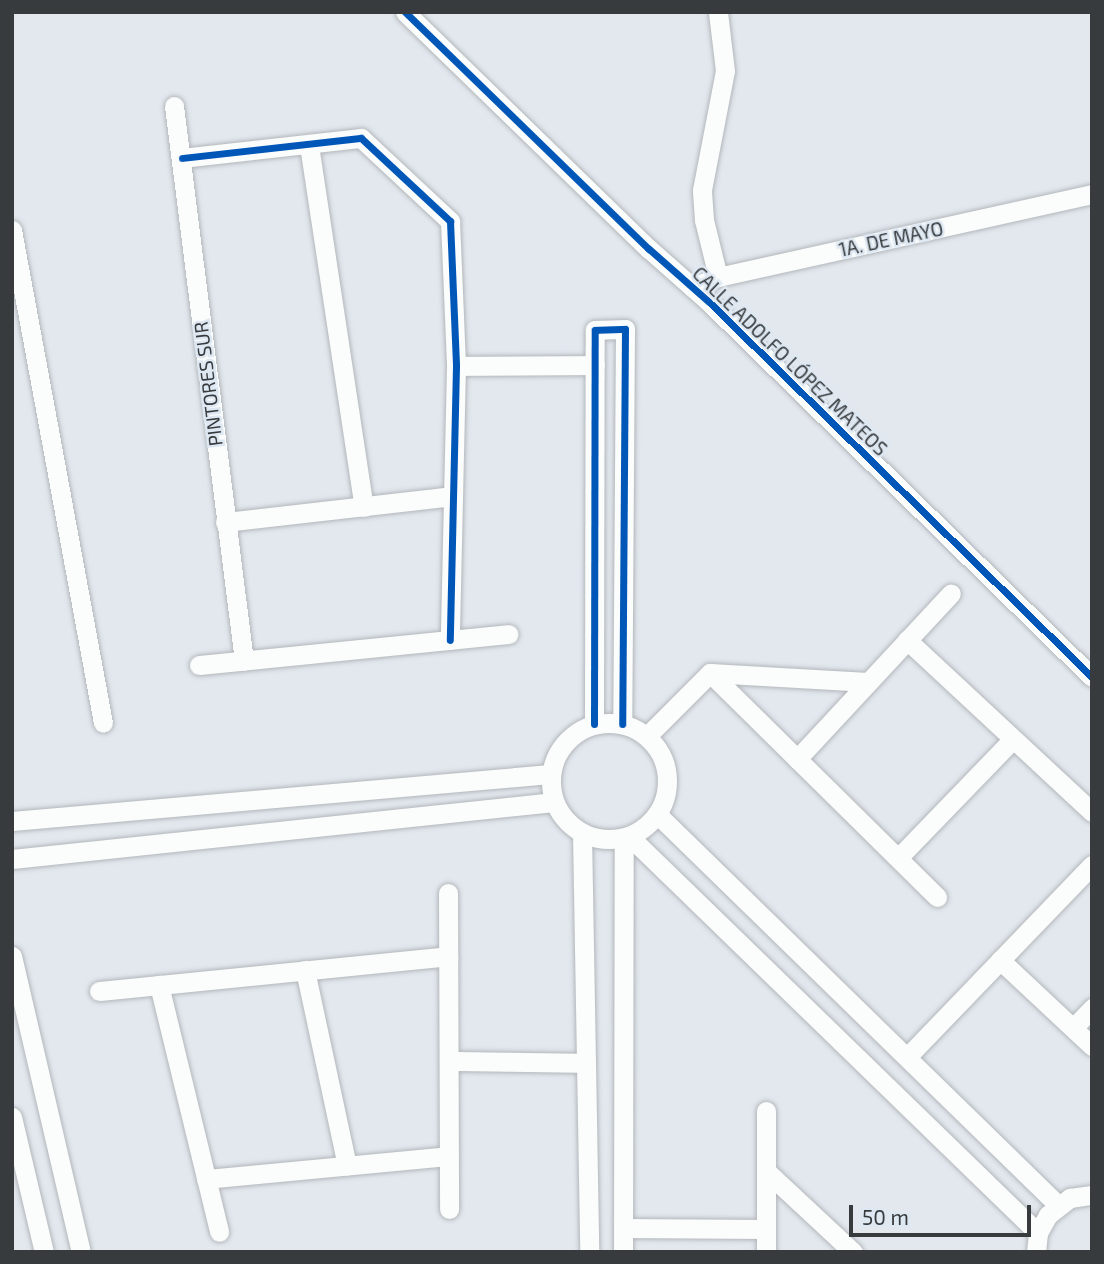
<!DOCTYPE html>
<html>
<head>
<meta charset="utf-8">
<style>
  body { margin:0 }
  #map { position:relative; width:1104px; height:1264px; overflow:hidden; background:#e2e8ee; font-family:"Exo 2",sans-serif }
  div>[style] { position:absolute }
  .roads { filter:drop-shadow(0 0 2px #b3b7bb) drop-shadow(0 0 2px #b3b7bb) }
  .minor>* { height:19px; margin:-9.5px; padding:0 9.5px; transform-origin:9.5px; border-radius:9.5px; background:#fbfcfc }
  .minor>.ring { margin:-9.5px; padding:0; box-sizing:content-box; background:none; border:19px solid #fbfcfc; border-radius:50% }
  .cycleway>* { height:7px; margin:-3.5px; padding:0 3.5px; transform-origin:3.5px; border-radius:3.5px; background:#0057b8 }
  span { translate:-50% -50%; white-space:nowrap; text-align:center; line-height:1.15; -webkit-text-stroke:5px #dee8f2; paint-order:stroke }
  .street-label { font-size:19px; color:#373b3e }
  .frame { position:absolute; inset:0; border:14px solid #373b3e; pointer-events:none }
  .scale { position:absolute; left:849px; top:1205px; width:182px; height:32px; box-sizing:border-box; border:4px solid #373b3e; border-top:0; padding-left:9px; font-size:21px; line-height:24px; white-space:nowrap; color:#373b3e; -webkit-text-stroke:5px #dee8f2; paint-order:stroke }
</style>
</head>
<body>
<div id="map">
  <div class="roads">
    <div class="minor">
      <i style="left:405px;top:12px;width:340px;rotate:44.2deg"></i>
      <i style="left:649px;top:249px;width:79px;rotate:41.4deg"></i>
      <i style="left:708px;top:301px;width:537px;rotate:44.4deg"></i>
      <i style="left:174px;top:106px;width:559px;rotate:82.81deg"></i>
      <i style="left:309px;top:145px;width:366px;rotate:81.4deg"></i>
      <i style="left:182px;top:158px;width:180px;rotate:-6.4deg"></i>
      <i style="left:361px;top:138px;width:122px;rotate:43deg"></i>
      <i style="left:450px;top:221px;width:145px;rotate:87.6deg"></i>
      <i style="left:456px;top:366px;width:274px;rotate:91.3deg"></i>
      <i style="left:12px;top:230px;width:501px;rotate:79.54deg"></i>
      <i style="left:718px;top:277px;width:59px;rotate:-103.8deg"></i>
      <i style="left:704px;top:220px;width:30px;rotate:-94deg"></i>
      <i style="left:702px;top:190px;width:121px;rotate:-79.1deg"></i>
      <i style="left:725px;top:71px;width:59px;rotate:-96.8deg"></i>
      <i style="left:692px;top:287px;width:28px;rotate:-21deg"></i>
      <i style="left:718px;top:277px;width:383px;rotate:-12.5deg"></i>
      <i style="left:456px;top:366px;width:139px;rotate:-0.4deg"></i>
      <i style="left:225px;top:522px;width:229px;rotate:-6.5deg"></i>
      <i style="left:907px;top:640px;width:253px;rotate:42.9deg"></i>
      <i style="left:199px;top:665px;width:311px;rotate:-5.7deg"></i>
      <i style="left:710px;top:673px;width:319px;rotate:44.6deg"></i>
      <i class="ring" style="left:551px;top:723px;width:97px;height:97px"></i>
      <i style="left:594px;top:724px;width:394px;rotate:-89.9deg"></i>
      <i style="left:595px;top:330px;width:30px;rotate:-2deg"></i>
      <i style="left:625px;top:329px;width:395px;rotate:90.4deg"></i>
      <i style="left:647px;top:736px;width:89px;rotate:-45deg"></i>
      <i style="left:710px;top:673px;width:158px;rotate:3.3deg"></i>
      <i style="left:797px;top:759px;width:226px;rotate:-47.1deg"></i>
      <i style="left:657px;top:814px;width:560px;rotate:44.28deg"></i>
      <i style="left:12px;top:821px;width:540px;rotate:-4.99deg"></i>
      <i style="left:582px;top:833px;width:419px;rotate:89deg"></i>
      <i style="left:629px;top:836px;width:570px;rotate:44.15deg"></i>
      <i style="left:898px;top:858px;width:165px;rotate:-46deg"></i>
      <i style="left:12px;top:859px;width:545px;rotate:-6deg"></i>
      <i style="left:448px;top:893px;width:316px;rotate:89.8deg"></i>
      <i style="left:12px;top:956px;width:304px;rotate:76.9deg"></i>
      <i style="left:1000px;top:960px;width:126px;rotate:43.1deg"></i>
      <i style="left:305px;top:970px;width:200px;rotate:77.9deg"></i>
      <i style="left:159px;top:985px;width:254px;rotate:76.3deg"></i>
      <i style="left:99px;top:991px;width:351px;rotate:-5.7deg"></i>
      <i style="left:1073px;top:1028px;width:28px;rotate:-46deg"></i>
      <i style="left:908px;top:1056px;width:265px;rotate:-46.1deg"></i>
      <i style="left:449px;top:1061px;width:137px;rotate:0.8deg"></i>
      <i style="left:12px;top:1117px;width:139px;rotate:76.7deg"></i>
      <i style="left:766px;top:1171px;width:119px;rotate:43deg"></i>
      <i style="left:206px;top:1179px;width:244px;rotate:-5.4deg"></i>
      <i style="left:623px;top:1228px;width:143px;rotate:0.4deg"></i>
      <i style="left:623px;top:1252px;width:414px;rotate:-89.9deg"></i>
      <i style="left:766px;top:1252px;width:141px;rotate:-90deg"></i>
      <i style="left:1036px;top:1252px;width:19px;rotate:-84deg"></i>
      <i style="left:1038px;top:1233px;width:21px;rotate:-61deg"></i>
      <i style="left:1048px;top:1215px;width:28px;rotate:-38deg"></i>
      <i style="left:1070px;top:1198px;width:22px;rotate:-8deg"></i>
    </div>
  </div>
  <div class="cycleway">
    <i style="left:405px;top:12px;width:340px;rotate:44.2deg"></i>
    <i style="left:649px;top:249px;width:79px;rotate:41.4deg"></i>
    <i style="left:708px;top:301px;width:537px;rotate:44.4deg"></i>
    <i style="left:182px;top:158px;width:180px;rotate:-6.4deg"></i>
    <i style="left:361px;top:138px;width:122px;rotate:43deg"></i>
    <i style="left:450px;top:221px;width:145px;rotate:87.6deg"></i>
    <i style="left:456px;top:366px;width:274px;rotate:91.3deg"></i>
    <i style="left:594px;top:724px;width:394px;rotate:-89.9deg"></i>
    <i style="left:595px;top:330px;width:30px;rotate:-2deg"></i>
    <i style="left:625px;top:329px;width:395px;rotate:90.4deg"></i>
  </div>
  <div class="street-label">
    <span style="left:891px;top:239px;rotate:-12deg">1A. DE MAYO</span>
    <span style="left:790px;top:361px;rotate:44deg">CALLE ADOLFO LÓPEZ MATEOS</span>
    <span style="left:208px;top:384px;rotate:-97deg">PINTORES SUR</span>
  </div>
  <div class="frame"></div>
  <div class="scale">50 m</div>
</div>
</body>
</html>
